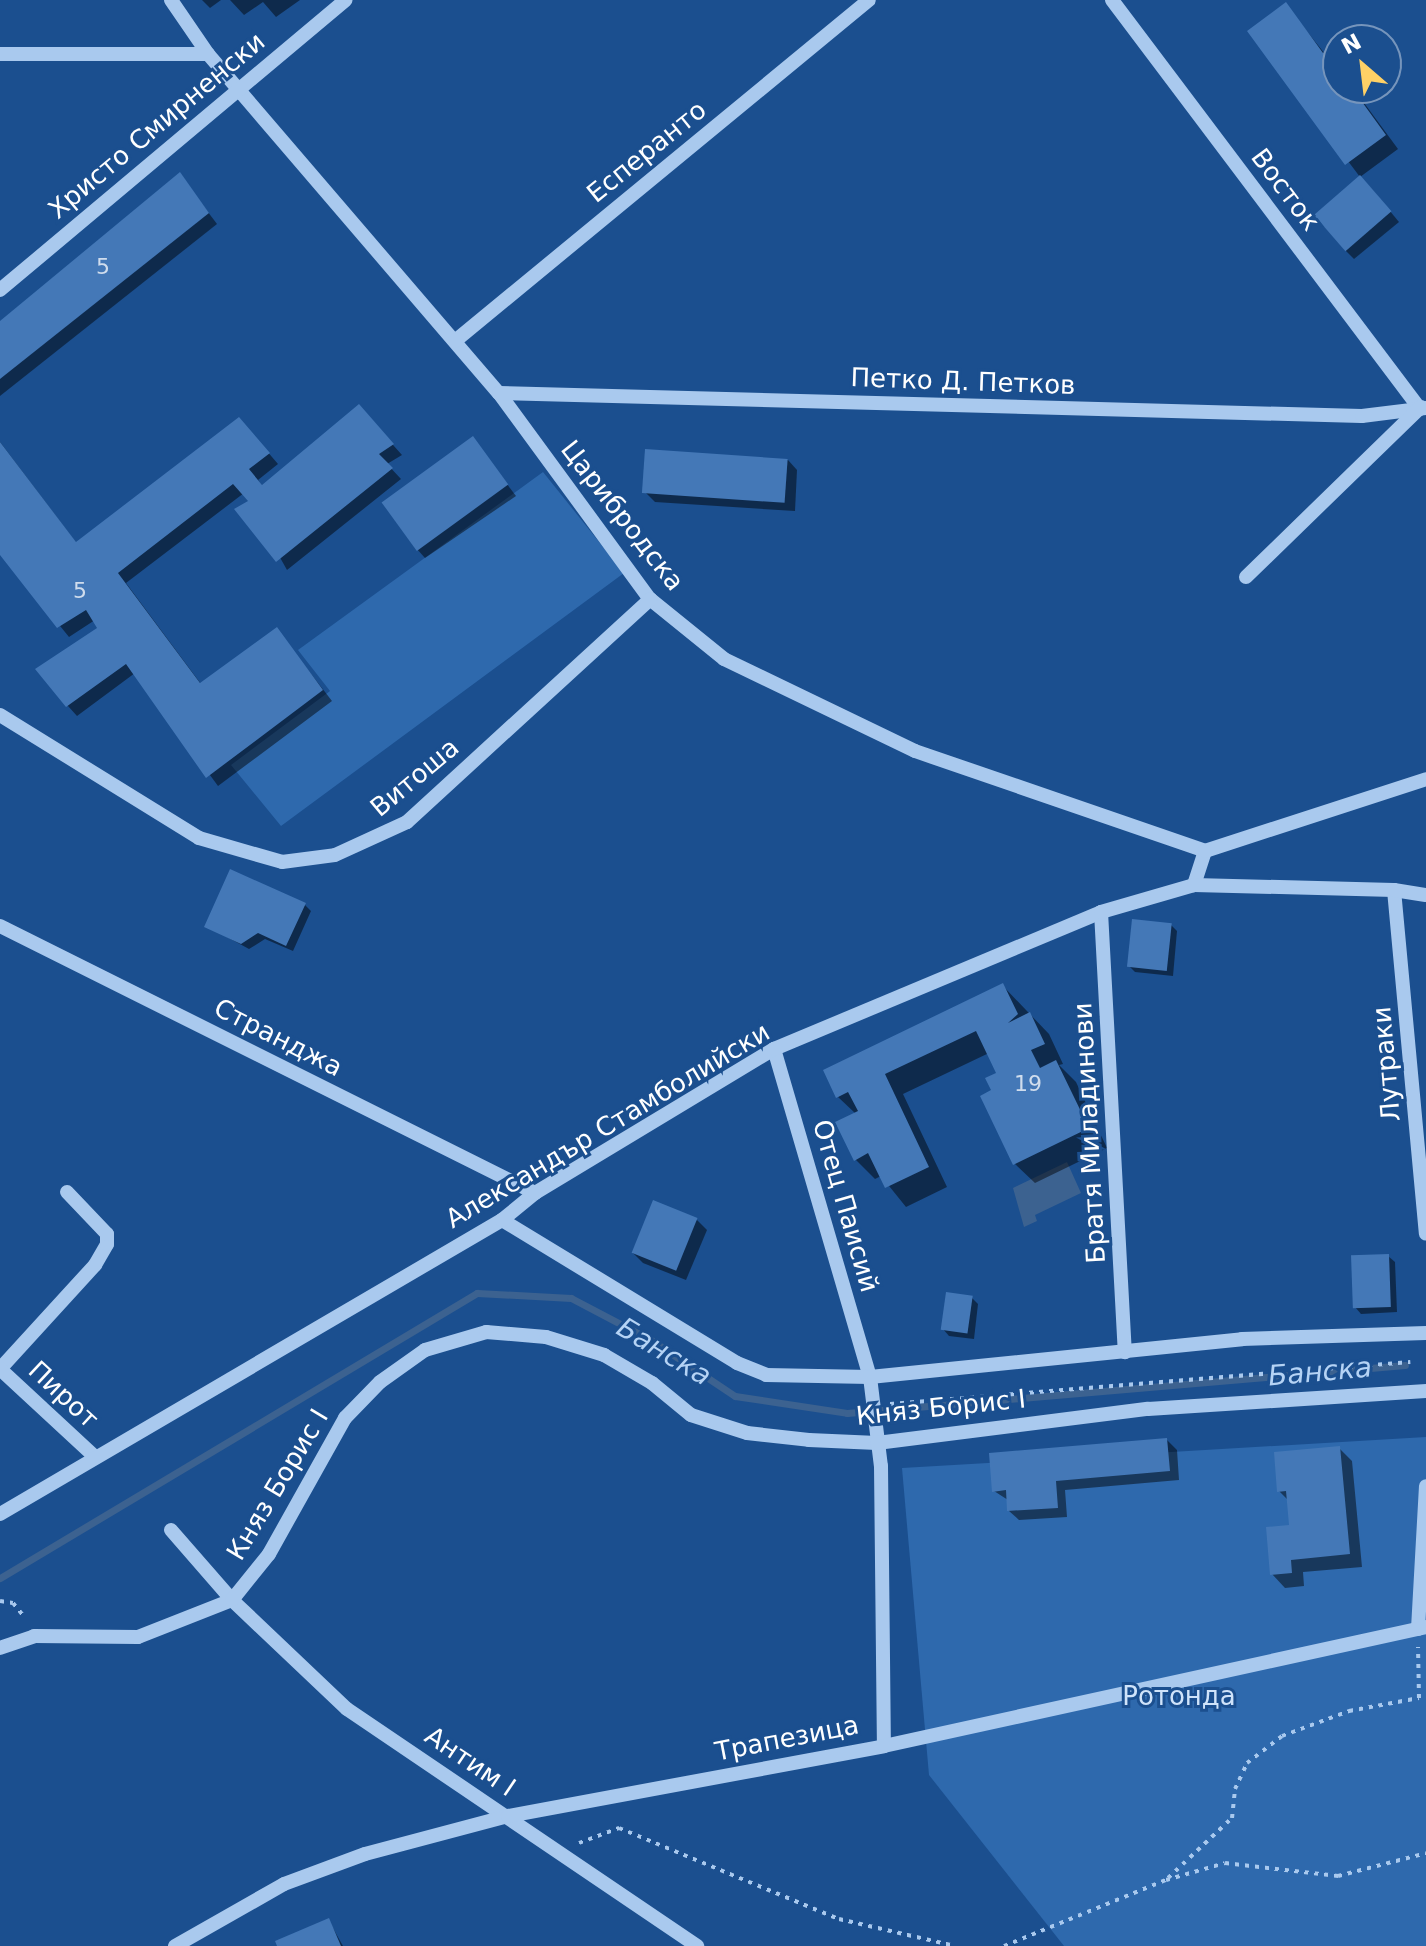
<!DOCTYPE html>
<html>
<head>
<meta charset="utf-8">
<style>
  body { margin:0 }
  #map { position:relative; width:1426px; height:1946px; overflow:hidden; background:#1b4f8f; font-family:"DejaVu Sans",sans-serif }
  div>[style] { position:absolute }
  .green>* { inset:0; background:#2e69ad }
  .water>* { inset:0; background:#3c6290 }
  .shadow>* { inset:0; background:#0007 }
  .stream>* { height:7px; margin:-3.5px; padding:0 3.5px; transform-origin:3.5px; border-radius:3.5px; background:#3c6290 }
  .building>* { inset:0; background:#4478b7; transform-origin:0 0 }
  .path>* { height:4px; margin-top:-2px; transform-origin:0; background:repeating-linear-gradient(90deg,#a9c9ee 0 4px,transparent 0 10px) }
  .minor>* { height:14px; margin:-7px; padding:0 7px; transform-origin:7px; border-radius:7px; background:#a9c9ee }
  span { translate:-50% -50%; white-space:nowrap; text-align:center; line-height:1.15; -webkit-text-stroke:6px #1b4f8f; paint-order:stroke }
  .number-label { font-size:22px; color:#d0dded }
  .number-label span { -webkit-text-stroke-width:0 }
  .street-label { font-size:26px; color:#fff }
  .park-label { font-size:26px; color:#cfe3fa }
  .water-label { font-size:28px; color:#b5d3f5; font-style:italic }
  .north { position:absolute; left:1322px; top:24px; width:80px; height:80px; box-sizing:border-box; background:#1b4f8f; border:2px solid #7695bc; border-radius:50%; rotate:332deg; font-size:22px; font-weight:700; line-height:32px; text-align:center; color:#fff }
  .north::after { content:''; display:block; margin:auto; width:28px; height:36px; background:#ffd166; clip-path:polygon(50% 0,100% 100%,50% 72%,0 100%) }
</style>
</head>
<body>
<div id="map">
  <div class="green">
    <i style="clip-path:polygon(543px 472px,624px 573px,281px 826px,231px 765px,330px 691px,298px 650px)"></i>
    <i style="clip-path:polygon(1426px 1437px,1426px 1946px,1064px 1946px,929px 1775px,902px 1468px)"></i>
  </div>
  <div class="water">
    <i style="clip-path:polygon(1067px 1162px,1081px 1193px,1035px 1215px,1037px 1221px,1024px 1227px,1013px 1188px)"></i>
  </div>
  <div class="shadow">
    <i style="clip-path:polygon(202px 0,221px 0,210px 8px)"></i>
    <i style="clip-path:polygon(230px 0,300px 0,276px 17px,263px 2px,244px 15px)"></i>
    <i style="clip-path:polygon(1286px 5px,1325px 54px,1338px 45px,1338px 88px,1369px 88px,1359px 96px,1398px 149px,1360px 177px,1250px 31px)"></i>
    <i style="clip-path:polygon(180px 175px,217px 224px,0 396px,0 323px)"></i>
    <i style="clip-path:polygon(1370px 187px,1399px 222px,1354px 259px,1344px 249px)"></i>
    <i style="clip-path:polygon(368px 417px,402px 455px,387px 464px,401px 479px,287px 570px,244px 493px,126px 583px,201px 684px,277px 630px,332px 701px,218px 786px,135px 673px,77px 716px,68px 706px,38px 670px,100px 628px,95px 620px,69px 637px,0 552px,0 442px,77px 544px,248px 429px,278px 464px,258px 480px,263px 487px)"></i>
    <i style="clip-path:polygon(473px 439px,516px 496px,425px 558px,416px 548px)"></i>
    <i style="clip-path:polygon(788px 460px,797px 470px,795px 511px,655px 502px,645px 492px)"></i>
    <i style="clip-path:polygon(305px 905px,311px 911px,293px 951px,265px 939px,249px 949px,207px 926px)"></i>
    <i style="clip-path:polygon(1171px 925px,1177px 931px,1173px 976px,1135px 972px,1129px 966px)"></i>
    <i style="clip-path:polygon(1002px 985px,1049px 1034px,1063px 1064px,1059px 1065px,1076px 1082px,1107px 1148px,1035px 1183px,1015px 1164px,994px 1091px,999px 1074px,989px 1053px,903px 1094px,947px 1187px,906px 1207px,881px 1176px,875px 1179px,855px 1159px,856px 1114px,838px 1097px)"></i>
    <i style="clip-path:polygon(697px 1220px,707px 1230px,686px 1280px,643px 1263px,633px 1253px)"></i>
    <i style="clip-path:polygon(1388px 1256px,1395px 1262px,1397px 1312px,1361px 1314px,1355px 1307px)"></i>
    <i style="clip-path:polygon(972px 1298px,978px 1304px,974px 1339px,949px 1336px,943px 1329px)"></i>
    <i style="clip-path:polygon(1167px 1440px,1177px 1450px,1179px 1480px,1065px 1490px,1067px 1517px,1019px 1520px,1009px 1511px,1008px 1500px,994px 1491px)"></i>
    <i style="clip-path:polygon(1339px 1448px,1352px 1461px,1362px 1567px,1303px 1572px,1304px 1586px,1285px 1588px,1272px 1574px,1291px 1526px,1289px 1501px,1279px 1491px)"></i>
    <i style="clip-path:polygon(329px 1921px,343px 1946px,279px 1946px)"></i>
  </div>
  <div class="stream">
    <i style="left:0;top:1578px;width:556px;rotate:-30.86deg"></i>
    <i style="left:477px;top:1293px;width:94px;rotate:3deg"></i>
    <i style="left:571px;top:1298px;width:90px;rotate:27.7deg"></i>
    <i style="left:651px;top:1340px;width:101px;rotate:33.7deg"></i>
    <i style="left:735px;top:1396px;width:113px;rotate:8.6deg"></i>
    <i style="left:847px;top:1413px;width:560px;rotate:-4.92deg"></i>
  </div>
  <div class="building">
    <i style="clip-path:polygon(1286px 2px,1323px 53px,1338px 42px,1338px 88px,1352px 88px,1386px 135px,1345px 165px,1247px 31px)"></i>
    <i style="clip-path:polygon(180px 172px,209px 213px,0 379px,0 321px)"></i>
    <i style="left:1360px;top:175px;width:48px;height:61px;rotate:49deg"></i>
    <i style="clip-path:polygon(359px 404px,394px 444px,379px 454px,393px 468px,276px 562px,234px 509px,248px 501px,233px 484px,118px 573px,200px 683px,277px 627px,323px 690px,206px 778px,126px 664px,66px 707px,35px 669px,97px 628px,86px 610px,57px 628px,0 555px,0 442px,76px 542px,239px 417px,270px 453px,249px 469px,262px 485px)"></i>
    <i style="left:473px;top:436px;width:60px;height:113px;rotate:54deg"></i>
    <i style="left:645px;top:449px;width:143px;height:44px;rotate:4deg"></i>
    <i style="clip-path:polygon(230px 869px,306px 903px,286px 946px,258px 933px,241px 944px,204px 927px)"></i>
    <i style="left:1132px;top:919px;width:40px;height:48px;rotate:6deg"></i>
    <i style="clip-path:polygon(1003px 983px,1018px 1014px,1008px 1023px,1030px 1012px,1045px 1044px,1031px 1050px,1040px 1068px,1056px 1060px,1089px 1128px,1013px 1165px,980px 1096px,991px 1090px,985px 1078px,996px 1073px,976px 1031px,885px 1074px,929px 1167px,885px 1188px,868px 1153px,854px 1161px,835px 1122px,858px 1111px,848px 1092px,836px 1098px,823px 1070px)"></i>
    <i style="left:653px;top:1200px;width:48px;height:57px;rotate:22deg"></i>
    <i style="left:1389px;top:1254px;width:53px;height:38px;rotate:88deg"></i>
    <i style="left:946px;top:1292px;width:27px;height:38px;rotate:8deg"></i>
    <i style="clip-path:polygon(1167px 1438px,1170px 1471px,1056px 1481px,1058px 1508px,1007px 1511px,1006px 1490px,992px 1492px,989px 1453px)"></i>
    <i style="clip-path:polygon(1340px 1446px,1350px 1554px,1291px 1560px,1292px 1573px,1270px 1575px,1266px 1527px,1289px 1525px,1286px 1491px,1277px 1492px,1274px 1452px)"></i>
    <i style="clip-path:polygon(329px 1918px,341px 1946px,277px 1946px,275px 1941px)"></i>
  </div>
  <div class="path">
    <i style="left:890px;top:1404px;width:522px;rotate:-4.62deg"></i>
    <i style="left:0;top:1601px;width:13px;rotate:9deg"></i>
    <i style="left:13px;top:1603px;width:19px;rotate:51deg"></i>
    <i style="left:579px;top:1843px;width:43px;rotate:-20.6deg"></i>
    <i style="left:619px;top:1828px;width:238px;rotate:22.5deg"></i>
    <i style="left:839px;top:1919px;width:119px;rotate:13.1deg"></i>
    <i style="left:1168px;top:1878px;width:88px;rotate:-43.2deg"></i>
    <i style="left:1232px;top:1818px;width:29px;rotate:-84deg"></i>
    <i style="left:1235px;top:1789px;width:29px;rotate:-65deg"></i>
    <i style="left:1247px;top:1763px;width:44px;rotate:-37.6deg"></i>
    <i style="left:1282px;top:1736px;width:72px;rotate:-20.5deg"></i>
    <i style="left:1349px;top:1711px;width:71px;rotate:-10.5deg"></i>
    <i style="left:1419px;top:1698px;width:51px;rotate:-91.1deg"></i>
    <i style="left:1004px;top:1946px;width:175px;rotate:-22.2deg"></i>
    <i style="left:1166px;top:1880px;width:61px;rotate:-16.1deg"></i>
    <i style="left:1225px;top:1863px;width:114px;rotate:6.6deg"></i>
    <i style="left:1338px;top:1876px;width:91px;rotate:-14.6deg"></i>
  </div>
  <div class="minor">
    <i style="left:171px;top:0;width:65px;rotate:55.6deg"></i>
    <i style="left:208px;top:54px;width:447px;rotate:49.4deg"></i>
    <i style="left:499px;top:393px;width:255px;rotate:53.8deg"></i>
    <i style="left:650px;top:599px;width:95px;rotate:39deg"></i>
    <i style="left:724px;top:659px;width:212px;rotate:25.7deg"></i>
    <i style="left:915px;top:751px;width:307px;rotate:19deg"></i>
    <i style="left:1205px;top:851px;width:36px;rotate:108deg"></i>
    <i style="left:1112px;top:0;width:512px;rotate:53.02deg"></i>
    <i style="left:0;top:54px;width:208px"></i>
    <i style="left:0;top:290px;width:451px;rotate:-40deg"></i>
    <i style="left:455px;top:341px;width:536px;rotate:-39.48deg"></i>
    <i style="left:499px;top:393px;width:863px;rotate:1.53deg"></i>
    <i style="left:1362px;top:416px;width:64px;rotate:-7.1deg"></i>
    <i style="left:1246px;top:577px;width:244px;rotate:-44.2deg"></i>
    <i style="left:0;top:715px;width:234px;rotate:31.7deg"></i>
    <i style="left:199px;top:838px;width:86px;rotate:16.1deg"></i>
    <i style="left:282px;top:862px;width:53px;rotate:-7.5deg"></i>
    <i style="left:335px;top:855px;width:79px;rotate:-24.6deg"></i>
    <i style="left:407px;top:822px;width:330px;rotate:-42.5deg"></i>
    <i style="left:1205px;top:851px;width:232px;rotate:-18deg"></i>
    <i style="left:1394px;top:890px;width:345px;rotate:84.7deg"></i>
    <i style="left:1101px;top:912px;width:441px;rotate:86.9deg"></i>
    <i style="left:0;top:926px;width:598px;rotate:26.52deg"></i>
    <i style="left:774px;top:1049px;width:342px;rotate:73.7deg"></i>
    <i style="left:870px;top:1377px;width:90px;rotate:83deg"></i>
    <i style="left:881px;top:1466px;width:280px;rotate:89.4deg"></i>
    <i style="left:502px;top:1220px;width:275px;rotate:31.3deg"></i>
    <i style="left:737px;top:1363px;width:31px;rotate:22deg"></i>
    <i style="left:766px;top:1375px;width:104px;rotate:1.1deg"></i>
    <i style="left:870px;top:1377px;width:374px;rotate:-5.8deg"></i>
    <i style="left:1242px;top:1339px;width:184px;rotate:-1.9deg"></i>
    <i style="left:0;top:1369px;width:141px;rotate:-47.6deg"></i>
    <i style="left:95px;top:1265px;width:24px;rotate:-60deg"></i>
    <i style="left:107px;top:1244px;width:10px;rotate:-90deg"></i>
    <i style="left:107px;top:1234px;width:58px;rotate:-133.6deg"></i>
    <i style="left:0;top:1369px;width:128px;rotate:42.8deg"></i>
    <i style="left:0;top:1514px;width:582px;rotate:-30.36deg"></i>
    <i style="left:502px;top:1220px;width:43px;rotate:-39.3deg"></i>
    <i style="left:535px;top:1193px;width:279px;rotate:-31.1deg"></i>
    <i style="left:774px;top:1049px;width:355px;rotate:-22.7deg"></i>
    <i style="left:1101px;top:912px;width:97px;rotate:-16.2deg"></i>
    <i style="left:1194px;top:885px;width:200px;rotate:1.4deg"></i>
    <i style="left:1394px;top:890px;width:32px;rotate:9deg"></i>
    <i style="left:171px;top:1530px;width:93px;rotate:48.9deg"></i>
    <i style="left:232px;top:1600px;width:158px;rotate:43.5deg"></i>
    <i style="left:347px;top:1709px;width:423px;rotate:34.1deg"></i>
    <i style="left:1418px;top:1629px;width:143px;rotate:-86.8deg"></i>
    <i style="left:0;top:1648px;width:36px;rotate:-19deg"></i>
    <i style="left:34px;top:1636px;width:104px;rotate:0.6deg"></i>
    <i style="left:138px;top:1637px;width:101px;rotate:-21.5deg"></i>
    <i style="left:232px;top:1600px;width:59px;rotate:-51.2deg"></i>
    <i style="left:269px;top:1554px;width:156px;rotate:-60.8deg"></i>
    <i style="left:345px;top:1418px;width:50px;rotate:-45.8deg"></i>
    <i style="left:380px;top:1382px;width:55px;rotate:-35.4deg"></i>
    <i style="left:425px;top:1350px;width:64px;rotate:-16.4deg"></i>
    <i style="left:486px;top:1332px;width:60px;rotate:4.8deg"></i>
    <i style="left:546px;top:1337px;width:61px;rotate:17.2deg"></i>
    <i style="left:604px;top:1355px;width:56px;rotate:30.3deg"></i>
    <i style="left:652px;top:1383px;width:50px;rotate:39.4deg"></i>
    <i style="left:691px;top:1415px;width:59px;rotate:17.8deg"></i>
    <i style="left:747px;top:1433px;width:62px;rotate:6.4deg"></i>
    <i style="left:809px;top:1440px;width:68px;rotate:2.5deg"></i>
    <i style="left:877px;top:1443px;width:273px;rotate:-7.2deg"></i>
    <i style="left:1148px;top:1409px;width:279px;rotate:-3.7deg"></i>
    <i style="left:175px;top:1946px;width:125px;rotate:-29.6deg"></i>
    <i style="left:284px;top:1884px;width:86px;rotate:-20.3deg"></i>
    <i style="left:365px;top:1854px;width:148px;rotate:-14.9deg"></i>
    <i style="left:508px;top:1816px;width:382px;rotate:-10.5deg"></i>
    <i style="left:884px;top:1746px;width:555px;rotate:-12.38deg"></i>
  </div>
  <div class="number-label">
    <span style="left:103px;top:267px">5</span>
    <span style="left:80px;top:591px">5</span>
    <span style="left:1028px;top:1084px">19</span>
  </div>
  <div class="street-label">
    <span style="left:157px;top:126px;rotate:-40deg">Христо Смирненски</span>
    <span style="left:647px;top:152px;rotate:-39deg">Есперанто</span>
    <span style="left:1285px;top:190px;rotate:53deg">Восток</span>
    <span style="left:963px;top:382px;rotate:2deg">Петко Д. Петков</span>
    <span style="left:622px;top:516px;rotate:52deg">Царибродска</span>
    <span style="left:415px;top:778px;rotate:-40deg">Витоша</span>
    <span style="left:278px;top:1038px;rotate:27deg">Странджа</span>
    <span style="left:1387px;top:1064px;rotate:-95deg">Лутраки</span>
    <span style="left:608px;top:1126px;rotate:-31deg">Александър Стамболийски</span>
    <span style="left:1090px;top:1133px;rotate:-93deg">Братя Миладинови</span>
    <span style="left:845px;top:1206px;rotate:74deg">Отец Паисий</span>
    <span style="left:63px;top:1395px;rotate:43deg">Пирот</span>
    <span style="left:941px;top:1408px;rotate:-6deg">Княз Борис I</span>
    <span style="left:278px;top:1485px;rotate:-59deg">Княз Борис I</span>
    <span style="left:787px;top:1739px;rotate:-11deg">Трапезица</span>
    <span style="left:470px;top:1762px;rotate:34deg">Антим I</span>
  </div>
  <div class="park-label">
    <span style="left:1179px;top:1697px">Ротонда</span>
  </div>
  <div class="water-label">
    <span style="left:664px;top:1352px;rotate:31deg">Банска</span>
    <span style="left:1320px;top:1372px;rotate:-5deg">Банска</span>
  </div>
  <div class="north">N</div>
</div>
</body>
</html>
